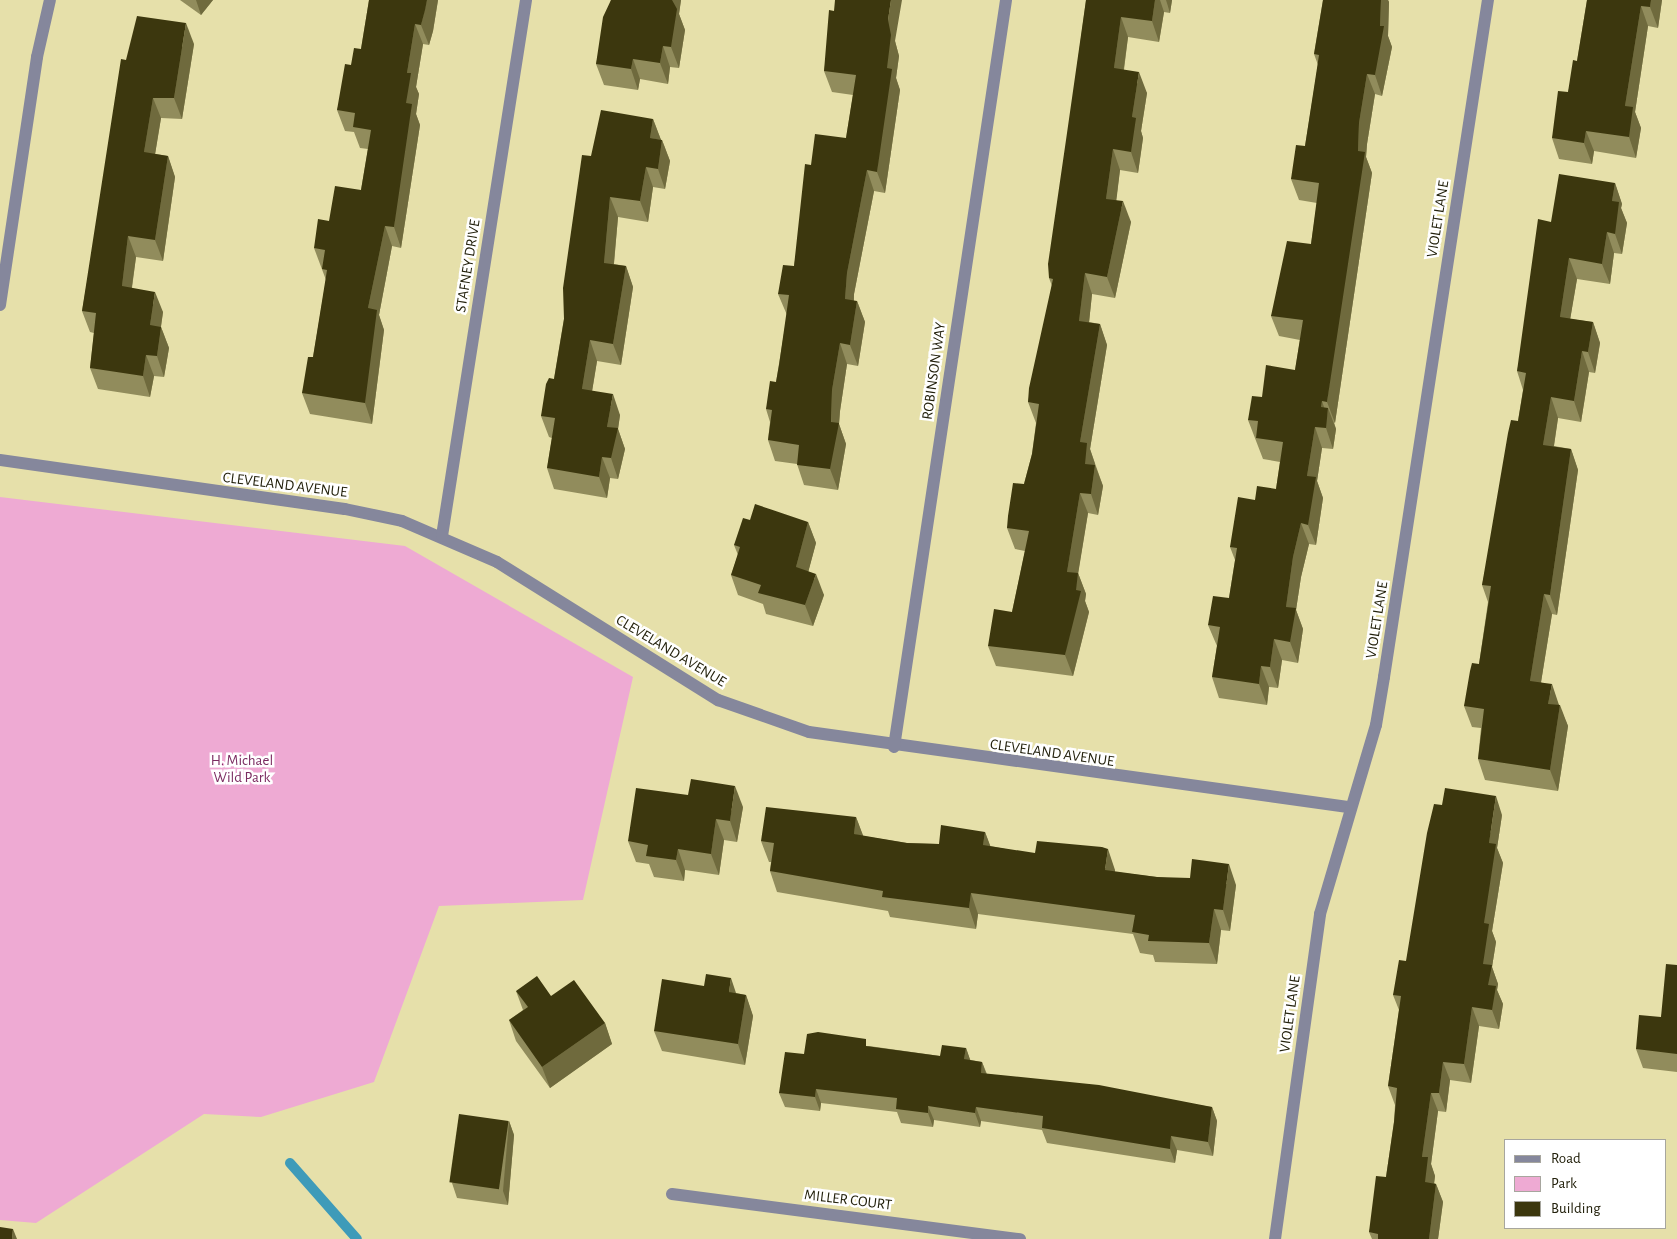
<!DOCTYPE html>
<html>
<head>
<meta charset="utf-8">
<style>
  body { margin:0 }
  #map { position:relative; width:1677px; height:1239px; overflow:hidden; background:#e6e0aa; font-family:"Alegreya Sans",sans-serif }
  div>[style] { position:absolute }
  .green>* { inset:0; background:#eeaad3 }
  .stream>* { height:10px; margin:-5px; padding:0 5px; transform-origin:5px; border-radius:5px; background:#3e9bb9 }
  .street>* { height:12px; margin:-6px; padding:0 6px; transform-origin:6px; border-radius:6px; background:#85879c }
  .wall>* { inset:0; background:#918c5c }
  .shaded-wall>* { inset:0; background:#6f6a3d }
  .building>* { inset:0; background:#3c370e; transform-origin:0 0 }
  span { translate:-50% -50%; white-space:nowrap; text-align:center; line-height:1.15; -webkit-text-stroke:5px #fff; paint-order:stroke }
  .street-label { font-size:15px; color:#23210c }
  .park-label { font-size:15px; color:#7b2c61 }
  .legend { position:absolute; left:1504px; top:1139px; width:162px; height:90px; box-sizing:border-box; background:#fff; border:1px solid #a7a69e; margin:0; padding:6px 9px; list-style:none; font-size:15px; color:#23210c }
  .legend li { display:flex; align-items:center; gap:10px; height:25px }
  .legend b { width:25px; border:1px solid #a7a69e }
</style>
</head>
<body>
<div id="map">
  <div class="green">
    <i style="clip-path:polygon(0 497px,405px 546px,633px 677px,583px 900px,439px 906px,374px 1082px,261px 1117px,204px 1114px,36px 1223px,0 1220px)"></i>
  </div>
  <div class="stream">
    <i style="left:290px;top:1163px;width:101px;rotate:48.6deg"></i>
  </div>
  <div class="street">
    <i style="left:0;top:305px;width:251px;rotate:-81.5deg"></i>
    <i style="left:37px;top:57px;width:58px;rotate:-77.2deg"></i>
    <i style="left:0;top:460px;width:348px;rotate:8.1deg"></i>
    <i style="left:345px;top:509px;width:58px;rotate:11.9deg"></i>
    <i style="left:402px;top:521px;width:103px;rotate:23.3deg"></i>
    <i style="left:497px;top:562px;width:261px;rotate:32deg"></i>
    <i style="left:718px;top:700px;width:96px;rotate:19.4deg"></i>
    <i style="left:809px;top:732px;width:544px;rotate:7.92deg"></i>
    <i style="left:442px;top:536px;width:543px;rotate:-81.09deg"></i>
    <i style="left:894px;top:747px;width:755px;rotate:-81.47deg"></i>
    <i style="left:672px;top:1194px;width:351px;rotate:7.4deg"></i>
    <i style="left:1275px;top:1239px;width:328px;rotate:-82.1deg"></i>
    <i style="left:1320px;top:914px;width:197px;rotate:-73.5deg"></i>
    <i style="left:1376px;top:725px;width:49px;rotate:-80.5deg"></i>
    <i style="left:1384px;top:677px;width:685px;rotate:-81.27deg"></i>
  </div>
  <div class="wall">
    <i style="clip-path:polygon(180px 0,213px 0,201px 15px)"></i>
    <i style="clip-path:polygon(369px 0,438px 0,433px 31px,429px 45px,423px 44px,416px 87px,419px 94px,416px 114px,420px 125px,401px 248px,392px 246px,379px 315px,384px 330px,372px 424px,310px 414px,302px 393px,313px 357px,326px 280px,314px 248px,329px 221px,361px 190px,368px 149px,360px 148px,354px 132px,345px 131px,337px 110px,351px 65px,361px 49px)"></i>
    <i style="clip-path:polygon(611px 0,681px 0,679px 14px,685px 30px,679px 68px,670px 67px,668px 84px,640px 79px,638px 90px,604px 85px,596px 64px)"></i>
    <i style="clip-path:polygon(1086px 0,1172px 0,1170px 13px,1164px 12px,1159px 42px,1128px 37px,1124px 70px,1147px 93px,1141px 131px,1143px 138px,1138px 173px,1120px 170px,1116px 200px,1131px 222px,1115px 298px,1092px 294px,1089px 322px,1100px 324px,1107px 345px,1090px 449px,1103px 486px,1098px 515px,1088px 513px,1078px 573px,1086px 594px,1085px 601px,1089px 612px,1073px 676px,996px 666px,988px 646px,1012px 612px,1025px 551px,1015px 549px,1007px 528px,1024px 484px,1032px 454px,1036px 423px,1028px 402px,1052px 286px,1049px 278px)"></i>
    <i style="clip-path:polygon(1323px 0,1388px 0,1389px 2px,1388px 36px,1392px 47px,1382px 96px,1375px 94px,1367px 144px,1366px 157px,1372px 173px,1335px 423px,1334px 422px,1336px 429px,1333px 449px,1322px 448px,1317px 481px,1323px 498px,1316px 545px,1309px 544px,1301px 577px,1296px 610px,1303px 629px,1298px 663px,1282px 660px,1278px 688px,1269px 687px,1267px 705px,1219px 698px,1212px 677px,1217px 646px,1208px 625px,1229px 598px,1235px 560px,1230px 547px,1255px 500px,1276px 489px,1280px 462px,1263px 459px,1248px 420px,1262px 397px,1295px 370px,1300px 340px,1279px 336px,1271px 316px,1311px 244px,1317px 203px,1299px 200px,1291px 179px,1305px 146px,1318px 65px,1314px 54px)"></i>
    <i style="clip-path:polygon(1587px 0,1662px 0,1658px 28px,1648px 26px,1635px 112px,1641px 128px,1636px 158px,1594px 151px,1592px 164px,1559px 159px,1552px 138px,1568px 92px,1577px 61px)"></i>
    <i style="clip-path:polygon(834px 11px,895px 41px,899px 56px,896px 78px,900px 90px,885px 193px,874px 191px,854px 294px,854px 301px,857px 301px,865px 322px,858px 366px,847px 364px,840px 411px,839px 424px,846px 444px,838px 490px,804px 485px,797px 464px,775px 461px,768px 440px,770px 422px,766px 409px,776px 382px,787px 315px,778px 294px,794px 266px,811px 165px,846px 138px,853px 95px,832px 92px,824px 71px)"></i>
    <i style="clip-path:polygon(194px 44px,182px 119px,161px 118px,155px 154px,168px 156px,175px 177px,163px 261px,136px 257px,132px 288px,163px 312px,161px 327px,169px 348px,164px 377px,154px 376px,150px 397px,98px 389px,90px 368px,94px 333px,90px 332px,82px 311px,126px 60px)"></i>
    <i style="clip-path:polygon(653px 119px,661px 140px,662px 140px,670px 161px,665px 189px,653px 187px,648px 222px,618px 217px,614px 264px,626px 266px,633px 287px,621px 365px,597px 361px,592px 391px,620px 415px,618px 429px,625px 449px,618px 479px,610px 478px,607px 498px,554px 489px,547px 468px,552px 438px,549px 437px,541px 416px,554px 379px,591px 156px)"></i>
    <i style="clip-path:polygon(1615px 183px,1622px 204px,1621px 208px,1627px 223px,1622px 254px,1614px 253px,1610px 284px,1577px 279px,1570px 319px,1593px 322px,1600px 343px,1595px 373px,1589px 372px,1581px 422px,1558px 418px,1554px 446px,1571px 449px,1578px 470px,1557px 615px,1552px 614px,1541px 682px,1559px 705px,1568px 726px,1558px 791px,1485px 780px,1478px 759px,1481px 728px,1472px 727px,1464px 706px,1479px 664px,1488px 602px,1482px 585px,1518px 421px,1523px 390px,1517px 371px,1551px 222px)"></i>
    <i style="clip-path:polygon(750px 520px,808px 522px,816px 543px,808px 572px,824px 595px,813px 626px,766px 614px,763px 604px,738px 595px,731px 575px,738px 555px,734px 545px)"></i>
    <i style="clip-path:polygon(743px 807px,737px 842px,724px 840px,719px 875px,685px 870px,684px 881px,654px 877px,649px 864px,636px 862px,628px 841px)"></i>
    <i style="clip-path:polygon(1502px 815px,1497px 848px,1503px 863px,1492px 931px,1496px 942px,1492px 967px,1498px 984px,1497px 990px,1503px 1004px,1499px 1029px,1479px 1026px,1471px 1083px,1450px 1080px,1446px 1112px,1438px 1111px,1431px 1164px,1435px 1176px,1434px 1183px,1436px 1184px,1443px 1202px,1438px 1239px,1372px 1239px,1369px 1232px,1386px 1177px,1394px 1122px,1395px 1105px,1388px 1086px,1399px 1010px,1393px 995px,1406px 961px)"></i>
    <i style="clip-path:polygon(856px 817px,863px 836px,907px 843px,939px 844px,985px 832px,990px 846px,1115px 870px,1115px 872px,1157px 877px,1236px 885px,1230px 931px,1221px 930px,1217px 964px,1155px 962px,1153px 955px,1140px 953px,1133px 934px,978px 914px,976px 929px,890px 917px,888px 911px,777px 892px,770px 871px,771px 862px,769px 862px,761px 841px)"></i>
    <i style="clip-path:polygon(1677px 965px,1677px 1072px,1643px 1068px,1636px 1049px,1661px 1017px)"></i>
    <i style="clip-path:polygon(516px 991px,551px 996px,605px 1023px,612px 1044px,550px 1088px,516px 1041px,509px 1020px,523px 1010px)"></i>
    <i style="clip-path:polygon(736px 993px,746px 995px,753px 1016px,745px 1065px,662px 1051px,654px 1031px)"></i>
    <i style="clip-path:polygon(869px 1046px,940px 1056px,966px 1048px,970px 1060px,982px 1062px,987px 1074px,1212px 1107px,1217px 1121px,1213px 1156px,1177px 1150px,1175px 1163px,1047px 1143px,1042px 1130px,981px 1121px,980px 1127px,934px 1120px,933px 1127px,901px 1123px,897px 1112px,821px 1103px,820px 1111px,785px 1107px,779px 1093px,804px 1054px)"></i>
    <i style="clip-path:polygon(509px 1121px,514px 1135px,508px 1205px,457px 1198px,452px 1183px)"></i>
  </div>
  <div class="shaded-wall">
    <i style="clip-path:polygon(196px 0,213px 0,201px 15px)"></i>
    <i style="clip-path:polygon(427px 0,438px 0,433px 31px,429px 45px,421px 25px)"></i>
    <i style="clip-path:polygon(672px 0,681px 0,679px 14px,685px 30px,679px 68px,671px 47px)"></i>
    <i style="clip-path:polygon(891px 0,902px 0,895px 41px,899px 56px,896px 78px,900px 90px,885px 193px,877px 172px,887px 68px,888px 20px)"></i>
    <i style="clip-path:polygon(1155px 0,1160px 0,1164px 12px,1159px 42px,1152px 21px)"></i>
    <i style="clip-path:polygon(1166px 0,1172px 0,1170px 13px)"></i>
    <i style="clip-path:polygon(1381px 0,1388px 0,1389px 2px,1388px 36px,1392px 47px,1382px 96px,1375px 75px,1380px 26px)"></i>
    <i style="clip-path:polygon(1651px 0,1662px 0,1658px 28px,1650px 7px)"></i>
    <i style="clip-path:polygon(1641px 6px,1648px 26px,1635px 112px,1641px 128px,1636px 158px,1629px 137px,1625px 106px)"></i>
    <i style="clip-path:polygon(1121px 17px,1128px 37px,1121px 89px,1114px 68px)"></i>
    <i style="clip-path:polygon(186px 23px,194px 44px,182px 119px,174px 98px)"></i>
    <i style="clip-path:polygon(415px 24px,423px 44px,416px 87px,419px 94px,416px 114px,420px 125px,401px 248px,394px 227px,406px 103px,407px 73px)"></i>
    <i style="clip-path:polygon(663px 46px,670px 67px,668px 84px,660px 63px)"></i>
    <i style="clip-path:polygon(633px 59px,640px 79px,638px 90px,631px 69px)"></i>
    <i style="clip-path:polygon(1139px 72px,1147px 93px,1141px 131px,1143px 138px,1138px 173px,1131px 152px,1132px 117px)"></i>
    <i style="clip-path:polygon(1367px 74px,1375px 94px,1367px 144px,1366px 157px,1372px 173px,1335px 423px,1327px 402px,1358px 151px,1359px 123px)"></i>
    <i style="clip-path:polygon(153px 98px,161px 118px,152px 173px,144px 152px)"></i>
    <i style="clip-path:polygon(653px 119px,661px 140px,650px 138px)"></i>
    <i style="clip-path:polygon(1586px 131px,1594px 151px,1592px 164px,1584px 143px)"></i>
    <i style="clip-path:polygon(662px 140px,670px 161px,665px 189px,658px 169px)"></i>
    <i style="clip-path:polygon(1113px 149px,1120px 170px,1114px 220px,1106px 199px)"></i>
    <i style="clip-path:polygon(168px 156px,175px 177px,163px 261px,155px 240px)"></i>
    <i style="clip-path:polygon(646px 167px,653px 187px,648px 222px,640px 201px)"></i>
    <i style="clip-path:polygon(867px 170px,874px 191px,854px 294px,853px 320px,845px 299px,847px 273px)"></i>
    <i style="clip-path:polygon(1615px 183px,1622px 204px,1621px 208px,1627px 223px,1622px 254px,1615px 234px,1612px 201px)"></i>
    <i style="clip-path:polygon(610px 197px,618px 217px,612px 284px,604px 263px)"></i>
    <i style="clip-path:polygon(1123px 201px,1131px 222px,1115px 298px,1107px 277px)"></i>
    <i style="clip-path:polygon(385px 226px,392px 246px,379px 315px,384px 330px,372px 424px,365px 403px,368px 308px)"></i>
    <i style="clip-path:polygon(1607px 232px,1614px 253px,1610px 284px,1602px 264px)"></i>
    <i style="clip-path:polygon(128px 236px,136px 257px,129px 307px,122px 286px)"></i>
    <i style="clip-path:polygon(1569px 258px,1577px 279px,1567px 338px,1560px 317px)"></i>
    <i style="clip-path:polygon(626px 266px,633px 287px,621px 365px,613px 344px)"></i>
    <i style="clip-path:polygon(1085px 273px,1092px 294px,1087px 342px,1079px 321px)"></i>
    <i style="clip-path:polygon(155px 292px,163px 312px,158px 346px,150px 325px)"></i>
    <i style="clip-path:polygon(857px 301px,865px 322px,858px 366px,850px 345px)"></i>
    <i style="clip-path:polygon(1593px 322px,1600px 343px,1595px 373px,1588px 352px)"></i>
    <i style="clip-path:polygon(1100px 324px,1107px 345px,1090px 449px,1095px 464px,1092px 484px,1085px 464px,1080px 442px)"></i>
    <i style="clip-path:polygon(161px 327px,169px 348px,164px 377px,157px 356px)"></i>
    <i style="clip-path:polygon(590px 340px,597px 361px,589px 410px,582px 389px)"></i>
    <i style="clip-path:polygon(840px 343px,847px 364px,840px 411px,839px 424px,846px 444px,838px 490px,830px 469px,832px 390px)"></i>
    <i style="clip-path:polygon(1582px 351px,1589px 372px,1581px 422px,1574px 401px)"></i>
    <i style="clip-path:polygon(146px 355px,154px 376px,150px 397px,143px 376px)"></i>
    <i style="clip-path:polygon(613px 394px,620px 415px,618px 429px,625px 449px,618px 479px,611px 458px,607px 427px)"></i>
    <i style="clip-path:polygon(1551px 397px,1558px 418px,1551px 465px,1543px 445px)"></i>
    <i style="clip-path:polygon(1322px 401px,1327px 416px,1328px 408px,1336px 429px,1333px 449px,1326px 428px,1321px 407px)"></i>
    <i style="clip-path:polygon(1315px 427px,1322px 448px,1317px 481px,1323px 498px,1316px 545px,1308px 525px,1307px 476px)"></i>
    <i style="clip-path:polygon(1571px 449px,1578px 470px,1557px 615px,1550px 595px)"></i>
    <i style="clip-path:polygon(602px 457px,610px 478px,607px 498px,599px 477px)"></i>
    <i style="clip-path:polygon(1095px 465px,1103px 486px,1098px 515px,1091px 494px)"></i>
    <i style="clip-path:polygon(1080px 493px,1088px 513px,1075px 593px,1067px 572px)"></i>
    <i style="clip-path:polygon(808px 522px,816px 543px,804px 588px,796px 567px)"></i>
    <i style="clip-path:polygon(1301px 523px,1309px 544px,1301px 577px,1296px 610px,1303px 629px,1298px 663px,1290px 642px,1286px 607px,1293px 557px)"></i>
    <i style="clip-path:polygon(1078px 573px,1086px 594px,1085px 601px,1089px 612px,1073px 676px,1065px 655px)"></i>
    <i style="clip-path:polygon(816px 574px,824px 595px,813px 626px,805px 605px)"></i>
    <i style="clip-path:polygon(1544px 594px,1552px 614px,1538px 701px,1530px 681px)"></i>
    <i style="clip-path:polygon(1274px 639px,1282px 660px,1278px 688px,1270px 667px)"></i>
    <i style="clip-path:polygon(1261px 666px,1269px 687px,1267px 705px,1259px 684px)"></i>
    <i style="clip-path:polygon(1552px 684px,1559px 705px,1556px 724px,1548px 704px)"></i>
    <i style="clip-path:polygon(1560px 705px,1568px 726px,1558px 791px,1550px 770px)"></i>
    <i style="clip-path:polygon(735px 786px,743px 807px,737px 842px,730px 821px)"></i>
    <i style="clip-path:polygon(1496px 796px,1502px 815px,1497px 848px,1503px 863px,1492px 931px,1496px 942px,1492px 967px,1498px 984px,1497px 990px,1503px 1004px,1499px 1029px,1492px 1010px,1488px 985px,1483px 964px,1484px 923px,1489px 843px)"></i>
    <i style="clip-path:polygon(856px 817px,864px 838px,854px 834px)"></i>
    <i style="clip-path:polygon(716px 819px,724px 840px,719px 875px,711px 854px)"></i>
    <i style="clip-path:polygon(985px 832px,993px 853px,983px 845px)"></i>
    <i style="clip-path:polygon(678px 849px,685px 870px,684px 881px,676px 860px)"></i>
    <i style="clip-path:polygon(1108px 849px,1115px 870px,1112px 891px,1105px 870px)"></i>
    <i style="clip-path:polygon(1229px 864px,1236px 885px,1230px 931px,1223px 910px)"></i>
    <i style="clip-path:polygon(971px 893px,978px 914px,976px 929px,969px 908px)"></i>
    <i style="clip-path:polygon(1214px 909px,1221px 930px,1217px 964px,1209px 943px)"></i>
    <i style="clip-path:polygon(731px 978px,738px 999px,729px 992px)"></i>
    <i style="clip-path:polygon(746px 995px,753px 1016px,745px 1065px,738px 1044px)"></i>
    <i style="clip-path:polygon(1472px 1007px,1479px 1026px,1471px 1083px,1464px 1064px)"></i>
    <i style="clip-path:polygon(605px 1023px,612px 1044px,550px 1088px,542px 1067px)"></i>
    <i style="clip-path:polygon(966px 1048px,971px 1062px,964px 1059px)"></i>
    <i style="clip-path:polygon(982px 1062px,987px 1076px,981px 1073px)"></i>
    <i style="clip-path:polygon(1443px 1062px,1450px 1080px,1446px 1112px,1439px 1093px)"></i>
    <i style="clip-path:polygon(816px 1089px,821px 1103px,820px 1111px,815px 1097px)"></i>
    <i style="clip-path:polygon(1431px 1093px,1438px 1111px,1431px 1164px,1435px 1176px,1432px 1201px,1425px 1182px,1422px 1157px)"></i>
    <i style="clip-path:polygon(928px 1106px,934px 1120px,933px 1127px,928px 1113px)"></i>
    <i style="clip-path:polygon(976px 1107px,981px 1121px,980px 1127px,975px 1113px)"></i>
    <i style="clip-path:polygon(1212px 1107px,1217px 1121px,1213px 1156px,1208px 1142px)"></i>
    <i style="clip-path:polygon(509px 1121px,514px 1135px,508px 1205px,503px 1191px)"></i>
    <i style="clip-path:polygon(1171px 1136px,1177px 1150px,1175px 1163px,1170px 1149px)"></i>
    <i style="clip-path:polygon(1436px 1184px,1443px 1202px,1438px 1239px,1429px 1239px)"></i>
    <i style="clip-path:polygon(13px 1229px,17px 1239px,12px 1239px)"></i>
  </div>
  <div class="building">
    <i style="clip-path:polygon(369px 0,427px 0,425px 10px,421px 25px,415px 24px,407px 73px,411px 73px,406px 103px,412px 104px,394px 227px,385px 226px,368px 308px,377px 310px,365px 403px,302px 393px,308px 357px,313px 357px,327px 270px,322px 269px,325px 250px,314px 248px,318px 219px,329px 221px,335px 186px,361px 190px,371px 130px,353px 127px,355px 113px,337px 110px,345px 64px,351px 65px,354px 48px,361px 49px)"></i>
    <i style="clip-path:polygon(611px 0,672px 0,677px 9px,671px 47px,663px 46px,660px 63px,633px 59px,631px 69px,596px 64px,603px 17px)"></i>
    <i style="clip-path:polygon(835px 0,891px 0,888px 20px,891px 35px,887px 68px,892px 69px,877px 172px,867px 170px,847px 273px,845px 299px,857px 301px,850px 345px,840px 343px,832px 390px,831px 422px,839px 423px,830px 469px,797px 465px,799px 445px,768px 440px,772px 410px,766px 409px,770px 381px,776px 382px,779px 365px,789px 295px,778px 294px,783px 265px,794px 266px,805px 164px,811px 165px,815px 134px,846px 138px,856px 75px,824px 71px,829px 10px,834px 11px)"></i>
    <i style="clip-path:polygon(1086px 0,1155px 0,1152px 21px,1121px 17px,1114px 68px,1139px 72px,1132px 117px,1136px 118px,1131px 152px,1113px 149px,1106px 199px,1123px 201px,1107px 277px,1085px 273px,1079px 321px,1100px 324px,1080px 442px,1087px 443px,1085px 464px,1095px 465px,1091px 494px,1080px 493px,1067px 572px,1078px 573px,1076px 590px,1081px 591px,1065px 655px,988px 646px,994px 609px,1012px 612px,1029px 531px,1007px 528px,1008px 516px,1013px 483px,1024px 484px,1032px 454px,1039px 404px,1028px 402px,1029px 388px,1053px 279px,1049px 278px,1048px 264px,1066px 140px)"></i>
    <i style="clip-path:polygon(1323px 0,1381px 0,1380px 26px,1384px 26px,1375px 75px,1367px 74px,1359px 123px,1358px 151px,1365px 152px,1327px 402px,1322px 401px,1321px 407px,1328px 408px,1326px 428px,1315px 427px,1307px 476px,1316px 477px,1308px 525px,1301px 523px,1293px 557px,1286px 607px,1296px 608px,1290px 642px,1274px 639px,1270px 667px,1261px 666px,1259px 684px,1212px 677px,1220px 627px,1208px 625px,1213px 596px,1229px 598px,1237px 548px,1230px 547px,1238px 497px,1255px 500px,1257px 486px,1276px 489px,1283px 442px,1256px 438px,1258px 421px,1248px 420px,1252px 396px,1262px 397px,1266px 365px,1295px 370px,1303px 320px,1271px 316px,1287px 241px,1311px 244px,1319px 183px,1291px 179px,1296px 145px,1305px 146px,1319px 55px,1314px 54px)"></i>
    <i style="clip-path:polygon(1587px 0,1651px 0,1650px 7px,1641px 6px,1625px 106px,1633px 107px,1629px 137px,1586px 131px,1584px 143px,1552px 138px,1558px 91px,1568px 92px,1573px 60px,1577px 61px)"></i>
    <i style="clip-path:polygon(137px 16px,186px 23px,174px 98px,153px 98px,144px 152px,168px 156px,155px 240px,128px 236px,122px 286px,155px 292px,150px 325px,161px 327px,157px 356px,146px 355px,143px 376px,90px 368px,96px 313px,82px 311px,121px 59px,126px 60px)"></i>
    <i style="clip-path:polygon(601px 110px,653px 119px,650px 138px,662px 140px,658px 169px,646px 167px,640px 201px,610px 197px,604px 263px,626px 266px,613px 344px,590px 340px,582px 389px,613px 394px,607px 427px,618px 428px,611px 458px,602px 457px,599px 477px,547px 468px,555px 418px,541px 416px,546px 384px,549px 378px,554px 379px,564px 319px,563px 288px,582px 155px,591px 156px)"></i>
    <i style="clip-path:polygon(1559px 174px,1615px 183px,1612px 201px,1619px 202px,1615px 234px,1607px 232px,1602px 264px,1569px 258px,1560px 317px,1593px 322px,1588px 352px,1582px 351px,1574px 401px,1551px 397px,1543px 445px,1571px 449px,1550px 595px,1544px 594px,1530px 681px,1552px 684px,1548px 704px,1560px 705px,1550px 770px,1478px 759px,1484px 709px,1464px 706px,1470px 671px,1472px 663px,1479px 664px,1491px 586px,1482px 585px,1508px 433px,1511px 420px,1518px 421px,1526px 373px,1517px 371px,1538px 219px,1551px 222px)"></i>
    <i style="clip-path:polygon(755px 504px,808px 522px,796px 567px,816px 574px,805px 605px,758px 593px,761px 585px,731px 575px,740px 547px,734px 545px,743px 518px,750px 520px)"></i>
    <i style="clip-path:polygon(691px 779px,735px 786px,730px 821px,716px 819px,711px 854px,678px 849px,676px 860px,646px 856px,648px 845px,628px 841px,636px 788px,688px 795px)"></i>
    <i style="clip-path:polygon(1445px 788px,1496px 796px,1489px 843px,1496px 844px,1484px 923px,1489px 924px,1483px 964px,1492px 965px,1488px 985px,1496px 986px,1492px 1010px,1472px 1007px,1464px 1064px,1443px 1062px,1439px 1093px,1431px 1093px,1422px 1157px,1428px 1157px,1425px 1182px,1436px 1184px,1429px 1239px,1378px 1239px,1378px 1234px,1369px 1232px,1376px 1176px,1386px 1177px,1394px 1122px,1397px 1088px,1388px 1086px,1401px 996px,1393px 995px,1399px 960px,1406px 961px,1427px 833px,1434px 804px,1442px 805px)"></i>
    <i style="clip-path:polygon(766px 807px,856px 817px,854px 834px,907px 843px,939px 844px,941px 825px,985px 832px,983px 845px,1035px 853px,1037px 841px,1102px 847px,1108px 849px,1105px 870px,1157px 877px,1190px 878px,1192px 859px,1229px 864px,1223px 910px,1214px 909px,1209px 943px,1148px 941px,1149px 935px,1132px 932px,1135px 915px,971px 893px,969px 908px,882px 897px,883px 891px,770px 871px,774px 843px,761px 841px)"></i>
    <i style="clip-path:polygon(1666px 964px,1677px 965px,1677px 1054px,1636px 1049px,1639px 1015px,1661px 1017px)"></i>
    <i style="clip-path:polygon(706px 974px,731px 978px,729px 992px,746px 995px,738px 1044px,654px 1031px,662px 979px,704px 986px)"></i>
    <i style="clip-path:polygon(537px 976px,551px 996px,574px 980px,605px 1023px,542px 1067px,509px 1020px,528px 1007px,516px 991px)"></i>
    <i style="clip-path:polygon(818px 1032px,866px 1039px,866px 1046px,940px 1056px,942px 1045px,966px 1048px,964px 1059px,982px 1062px,981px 1073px,1099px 1085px,1212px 1107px,1208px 1142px,1171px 1136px,1170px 1149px,1042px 1128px,1043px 1116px,976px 1107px,975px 1113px,928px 1106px,928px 1113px,896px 1109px,897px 1098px,816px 1089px,815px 1097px,779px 1093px,785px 1052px,804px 1054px,807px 1034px)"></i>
    <i style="left:459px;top:1114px;width:50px;height:69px;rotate:8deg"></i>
    <i style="clip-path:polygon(0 1227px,13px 1229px,12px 1239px,0 1239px)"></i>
  </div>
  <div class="street-label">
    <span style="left:1438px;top:219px;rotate:-81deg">VIOLET LANE</span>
    <span style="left:468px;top:266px;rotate:-81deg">STAFNEY DRIVE</span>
    <span style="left:934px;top:371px;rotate:-82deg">ROBINSON WAY</span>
    <span style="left:285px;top:485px;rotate:7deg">CLEVELAND AVENUE</span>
    <span style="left:1377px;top:620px;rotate:-81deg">VIOLET LANE</span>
    <span style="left:671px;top:651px;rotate:31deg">CLEVELAND AVENUE</span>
    <span style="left:1052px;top:753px;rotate:8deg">CLEVELAND AVENUE</span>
    <span style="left:1290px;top:1014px;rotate:-82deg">VIOLET LANE</span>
    <span style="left:848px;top:1200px;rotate:7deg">MILLER COURT</span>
  </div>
  <div class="park-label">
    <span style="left:242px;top:769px">H. Michael<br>Wild Park</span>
  </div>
  <ul class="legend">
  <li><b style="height:6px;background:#85879c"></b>Road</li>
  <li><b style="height:14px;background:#eeaad3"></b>Park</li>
  <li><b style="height:14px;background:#3c370e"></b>Building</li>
  </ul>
</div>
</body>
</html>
